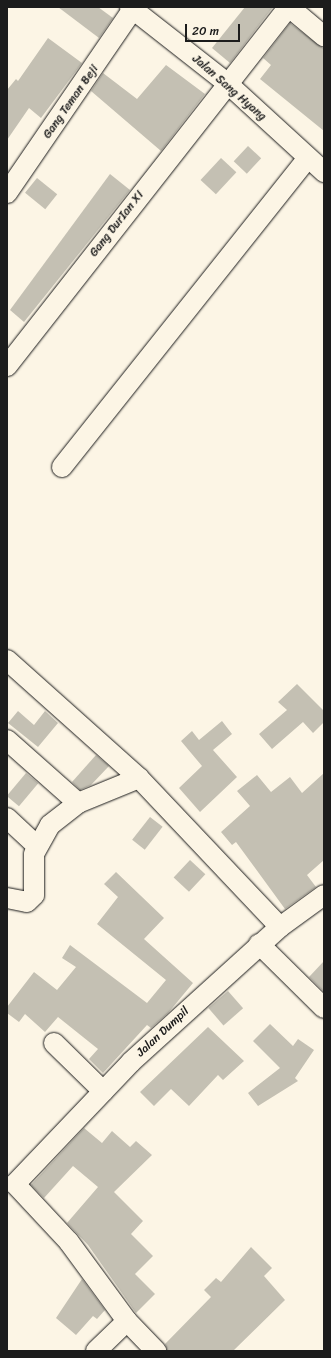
<!DOCTYPE html>
<html>
<head>
<meta charset="utf-8">
<style>
  body { margin:0 }
  #map { position:relative; width:331px; height:1358px; overflow:hidden; background:#fcf5e5; font-family:Sriracha,sans-serif }
  div>[style] { position:absolute }
  .building>* { inset:0; background:#c4c0b3; transform-origin:0 0 }
  .roads { filter:drop-shadow(0 0 1px #1c1c1c) drop-shadow(0 0 1px #1c1c1c) }
  .minor>* { height:20px; margin:-10px; padding:0 10px; transform-origin:10px; border-radius:10px; background:#fcf5e5 }
  span { translate:-50% -50%; white-space:nowrap; text-align:center; line-height:1.15; -webkit-text-stroke:3px #fcf5e5; paint-order:stroke }
  .street-label { font-size:12px; color:#1c1c1c }
  .frame { position:absolute; inset:0; border:8px solid #1c1c1c; pointer-events:none }
  .scale { position:absolute; left:185px; top:24px; width:55px; height:18px; box-sizing:border-box; border:2px solid #1c1c1c; border-top:0; padding-left:5px; font-size:12px; line-height:14px; white-space:nowrap; color:#1c1c1c; -webkit-text-stroke:3px #fcf5e5; paint-order:stroke }
</style>
</head>
<body>
<div id="map">
  <div class="building">
    <i style="clip-path:polygon(58px 7px,98px 7px,113px 18px,99px 38px)"></i>
    <i style="clip-path:polygon(245px 7px,273px 7px,230px 63px,212px 48px)"></i>
    <i style="clip-path:polygon(290px 23px,324px 49px,324px 131px,260px 79px,271px 65px,263px 58px)"></i>
    <i style="clip-path:polygon(48px 38px,82px 63px,41px 118px,29px 108px,7px 140px,7px 90px,16px 79px,18px 81px)"></i>
    <i style="clip-path:polygon(166px 65px,205px 94px,161px 151px,91px 91px,103px 73px,137px 99px)"></i>
    <i style="left:248px;top:146px;width:18px;height:21px;rotate:43deg"></i>
    <i style="left:221px;top:158px;width:21px;height:30px;rotate:43deg"></i>
    <i style="clip-path:polygon(110px 174px,130px 190px,24px 322px,10px 310px)"></i>
    <i style="left:37px;top:178px;width:26px;height:19px;rotate:39deg"></i>
    <i style="clip-path:polygon(297px 684px,324px 711px,324px 722px,313px 733px,303px 722px,272px 749px,259px 734px,287px 710px,278px 702px)"></i>
    <i style="clip-path:polygon(18px 711px,34px 725px,45px 711px,58px 723px,38px 747px,8px 723px)"></i>
    <i style="clip-path:polygon(222px 721px,232px 734px,213px 750px,237px 777px,200px 812px,179px 788px,202px 766px,181px 741px,192px 731px,199px 740px)"></i>
    <i style="clip-path:polygon(96px 755px,109px 766px,91px 785px,80px 790px,72px 782px)"></i>
    <i style="left:26px;top:773px;width:16px;height:30px;rotate:40deg"></i>
    <i style="clip-path:polygon(324px 773px,324px 860px,307px 875px,316px 887px,285px 909px,236px 842px,232px 845px,221px 832px,250px 806px,237px 791px,257px 775px,271px 792px,290px 777px,302px 793px)"></i>
    <i style="left:150px;top:817px;width:16px;height:29px;rotate:38deg"></i>
    <i style="left:190px;top:860px;width:21px;height:24px;rotate:43deg"></i>
    <i style="clip-path:polygon(116px 872px,164px 918px,144px 939px,193px 983px,168px 1013px,151px 1028px,147px 1025px,103px 1073px,89px 1059px,98px 1049px,58px 1017px,45px 1032px,25px 1014px,19px 1022px,7px 1013px,7px 1007px,34px 972px,57px 990px,76px 967px,62px 958px,70px 945px,147px 1003px,166px 980px,97px 924px,118px 897px,104px 884px)"></i>
    <i style="clip-path:polygon(324px 961px,324px 992px,309px 977px)"></i>
    <i style="left:228px;top:991px;width:23px;height:26px;rotate:49deg"></i>
    <i style="clip-path:polygon(270px 1024px,293px 1046px,298px 1039px,314px 1050px,295px 1078px,298px 1081px,258px 1106px,248px 1093px,280px 1068px,253px 1041px)"></i>
    <i style="clip-path:polygon(208px 1027px,244px 1061px,223px 1080px,218px 1075px,189px 1106px,171px 1089px,154px 1106px,140px 1092px)"></i>
    <i style="clip-path:polygon(84px 1128px,102px 1143px,112px 1131px,130px 1147px,136px 1141px,152px 1155px,114px 1192px,143px 1221px,131px 1234px,153px 1256px,135px 1274px,155px 1294px,136px 1313px,88px 1245px,67px 1223px,98px 1187px,73px 1166px,44px 1198px,31px 1185px)"></i>
    <i style="clip-path:polygon(251px 1247px,272px 1268px,264px 1276px,285px 1300px,233px 1351px,167px 1351px,165px 1344px,211px 1297px,204px 1290px,216px 1278px,221px 1282px)"></i>
    <i style="clip-path:polygon(82px 1279px,105px 1310px,97px 1319px,93px 1316px,76px 1335px,56px 1318px)"></i>
  </div>
  <div class="roads">
    <div class="minor">
      <i style="left:130px;top:7px;width:123px;rotate:38.1deg"></i>
      <i style="left:227px;top:83px;width:132px;rotate:42.5deg"></i>
      <i style="left:295px;top:12px;width:38px;rotate:40deg"></i>
      <i style="left:7px;top:193px;width:223px;rotate:-55.6deg"></i>
      <i style="left:7px;top:366px;width:456px;rotate:-51.9deg"></i>
      <i style="left:62px;top:467px;width:395px;rotate:-51.5deg"></i>
      <i style="left:7px;top:660px;width:177px;rotate:41.8deg"></i>
      <i style="left:139px;top:778px;width:205px;rotate:46.6deg"></i>
      <i style="left:7px;top:740px;width:95px;rotate:41.6deg"></i>
      <i style="left:7px;top:818px;width:40px;rotate:43deg"></i>
      <i style="left:7px;top:898px;width:20px;rotate:11deg"></i>
      <i style="left:27px;top:902px;width:10px;rotate:-45deg"></i>
      <i style="left:34px;top:895px;width:41px;rotate:-90deg"></i>
      <i style="left:34px;top:854px;width:33px;rotate:-61deg"></i>
      <i style="left:50px;top:825px;width:36px;rotate:-38deg"></i>
      <i style="left:78px;top:803px;width:66px;rotate:-22.3deg"></i>
      <i style="left:259px;top:944px;width:91px;rotate:44.6deg"></i>
      <i style="left:54px;top:1043px;width:69px;rotate:44.4deg"></i>
      <i style="left:15px;top:1184px;width:168px;rotate:-46.4deg"></i>
      <i style="left:131px;top:1062px;width:201px;rotate:-42.2deg"></i>
      <i style="left:280px;top:927px;width:54px;rotate:-36deg"></i>
      <i style="left:15px;top:1184px;width:79px;rotate:47deg"></i>
      <i style="left:69px;top:1242px;width:98px;rotate:53.7deg"></i>
      <i style="left:127px;top:1321px;width:42px;rotate:46deg"></i>
      <i style="left:96px;top:1351px;width:43px;rotate:-44.1deg"></i>
    </div>
  </div>
  <div class="street-label">
    <span style="left:229px;top:88px;rotate:41deg">Jalan Sang Hyang</span>
    <span style="left:71px;top:102px;rotate:-55deg">Gang Teman Beji</span>
    <span style="left:117px;top:224px;rotate:-52deg">Gang DurIan XI</span>
    <span style="left:163px;top:1032px;rotate:-43deg">Jalan Dumpil</span>
  </div>
  <div class="frame"></div>
  <div class="scale">20 m</div>
</div>
</body>
</html>
